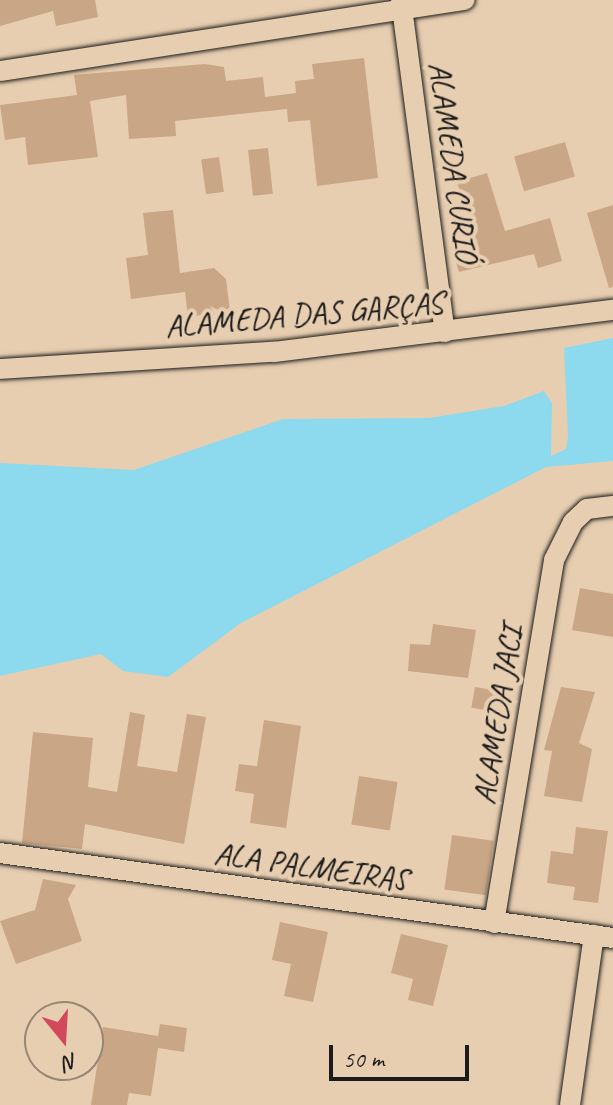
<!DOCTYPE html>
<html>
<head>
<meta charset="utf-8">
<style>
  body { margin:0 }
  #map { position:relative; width:613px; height:1105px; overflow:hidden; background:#e8ceb0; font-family:Caveat,sans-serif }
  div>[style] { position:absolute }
  .water>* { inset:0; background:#8dd9ed }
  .building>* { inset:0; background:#c9a685; transform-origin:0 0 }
  .roads { filter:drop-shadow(0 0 2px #1c1c1c) drop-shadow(0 0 2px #1c1c1c) }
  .minor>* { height:20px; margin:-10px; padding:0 10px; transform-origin:10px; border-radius:10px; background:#e8ceb0 }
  span { translate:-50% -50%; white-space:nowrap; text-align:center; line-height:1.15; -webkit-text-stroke:8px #e8ceb0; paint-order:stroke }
  .street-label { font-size:32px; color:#1c1c1c }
  .north { position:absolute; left:24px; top:1001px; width:80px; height:80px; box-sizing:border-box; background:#e8ceb0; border:2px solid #968775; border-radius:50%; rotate:162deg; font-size:22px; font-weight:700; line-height:32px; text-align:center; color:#1c1c1c }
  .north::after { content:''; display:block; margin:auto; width:28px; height:36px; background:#d1495b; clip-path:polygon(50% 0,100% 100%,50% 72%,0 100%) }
  .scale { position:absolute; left:329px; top:1045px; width:140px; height:36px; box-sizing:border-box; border:4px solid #1c1c1c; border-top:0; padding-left:10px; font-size:24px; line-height:28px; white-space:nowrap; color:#1c1c1c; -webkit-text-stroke:6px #e8ceb0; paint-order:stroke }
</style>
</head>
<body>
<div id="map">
  <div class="water">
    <i style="clip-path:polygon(613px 338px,613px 461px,546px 467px,241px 623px,168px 677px,123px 671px,101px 654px,0 676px,0 463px,134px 470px,283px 419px,429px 418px,504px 406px,544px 391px,552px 403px,551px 456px,566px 449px,568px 436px,564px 348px)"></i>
  </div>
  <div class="building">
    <i style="clip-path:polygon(0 0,95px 0,98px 17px,56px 26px,53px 11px,0 26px)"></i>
    <i style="clip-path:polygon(364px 58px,378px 178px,317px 186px,310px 120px,288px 122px,287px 109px,175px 121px,176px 136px,129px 139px,126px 95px,90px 101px,98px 157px,28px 165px,25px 137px,5px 140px,0 105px,77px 95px,74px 75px,205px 64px,224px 67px,226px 81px,263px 77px,265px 97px,296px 93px,295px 81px,314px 79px,312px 64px)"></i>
    <i style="left:565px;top:142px;width:36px;height:53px;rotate:74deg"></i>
    <i style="left:268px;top:148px;width:46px;height:20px;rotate:84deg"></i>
    <i style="left:219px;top:157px;width:35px;height:18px;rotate:82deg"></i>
    <i style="clip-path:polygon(487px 173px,505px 231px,550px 218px,562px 261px,538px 268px,534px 254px,459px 272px,451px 247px,476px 240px,457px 182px)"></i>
    <i style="clip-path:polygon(613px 205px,613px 287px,609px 288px,587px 213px)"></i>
    <i style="clip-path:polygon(173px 210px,180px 273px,214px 268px,226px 279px,230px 311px,188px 317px,185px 292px,131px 299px,126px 258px,148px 255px,143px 213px)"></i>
    <i style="clip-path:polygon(580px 588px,613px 594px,613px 637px,572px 630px)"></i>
    <i style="clip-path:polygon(433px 624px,476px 630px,468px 678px,408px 671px,410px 644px,430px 645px)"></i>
    <i style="left:475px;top:687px;width:22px;height:21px;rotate:10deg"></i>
    <i style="clip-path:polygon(561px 687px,595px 692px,579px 743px,592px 749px,582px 802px,544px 796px,552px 751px,544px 750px)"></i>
    <i style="clip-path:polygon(130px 712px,145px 715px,137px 766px,177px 772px,187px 714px,206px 717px,184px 844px,85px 824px,82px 849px,22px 843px,33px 732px,93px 738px,88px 787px,117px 792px)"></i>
    <i style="clip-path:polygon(264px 720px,301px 726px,286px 828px,250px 823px,254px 794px,235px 791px,239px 764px,257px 766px)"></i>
    <i style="left:359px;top:776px;width:39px;height:49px;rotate:9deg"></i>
    <i style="clip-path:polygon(576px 827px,608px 831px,598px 903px,573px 900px,575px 887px,547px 883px,551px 851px,573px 854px)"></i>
    <i style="left:452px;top:835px;width:42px;height:55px;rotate:8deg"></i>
    <i style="clip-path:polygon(43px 879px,76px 885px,68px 899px,82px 941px,16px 964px,0 921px,35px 910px)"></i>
    <i style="clip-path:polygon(280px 922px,328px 932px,313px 1002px,284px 996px,291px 964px,272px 960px)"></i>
    <i style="clip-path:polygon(401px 934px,448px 945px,433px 1006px,408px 1000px,413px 979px,391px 973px)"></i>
    <i style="clip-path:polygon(160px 1024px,187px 1028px,184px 1052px,158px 1048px,151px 1096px,129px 1093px,127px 1105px,91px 1105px,103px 1027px,158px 1036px)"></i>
  </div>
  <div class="roads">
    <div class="minor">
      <i style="left:401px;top:0;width:335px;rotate:82.5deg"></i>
      <i style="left:0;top:71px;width:470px;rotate:-8.7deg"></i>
      <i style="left:0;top:369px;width:275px;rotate:-3.6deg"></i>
      <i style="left:274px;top:352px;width:342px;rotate:-7.1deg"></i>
      <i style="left:0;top:853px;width:619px;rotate:7.89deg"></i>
      <i style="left:494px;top:923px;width:368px;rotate:-80.6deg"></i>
      <i style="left:554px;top:560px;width:42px;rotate:-63.4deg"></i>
      <i style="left:573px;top:522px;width:19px;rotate:-43deg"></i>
      <i style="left:587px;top:509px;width:26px;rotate:-7deg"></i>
      <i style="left:570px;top:1105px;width:172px;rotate:-82deg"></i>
    </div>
  </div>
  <div class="street-label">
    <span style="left:453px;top:162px;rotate:82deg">ALAMEDA CURIÓ</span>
    <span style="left:304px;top:315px;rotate:-5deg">ALAMEDA DAS GARÇAS</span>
    <span style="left:498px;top:715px;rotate:-81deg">ALAMEDA JACI</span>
    <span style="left:311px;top:867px;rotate:8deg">ALA PALMEIRAS</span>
  </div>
  <div class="north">N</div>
  <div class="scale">50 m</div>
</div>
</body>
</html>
